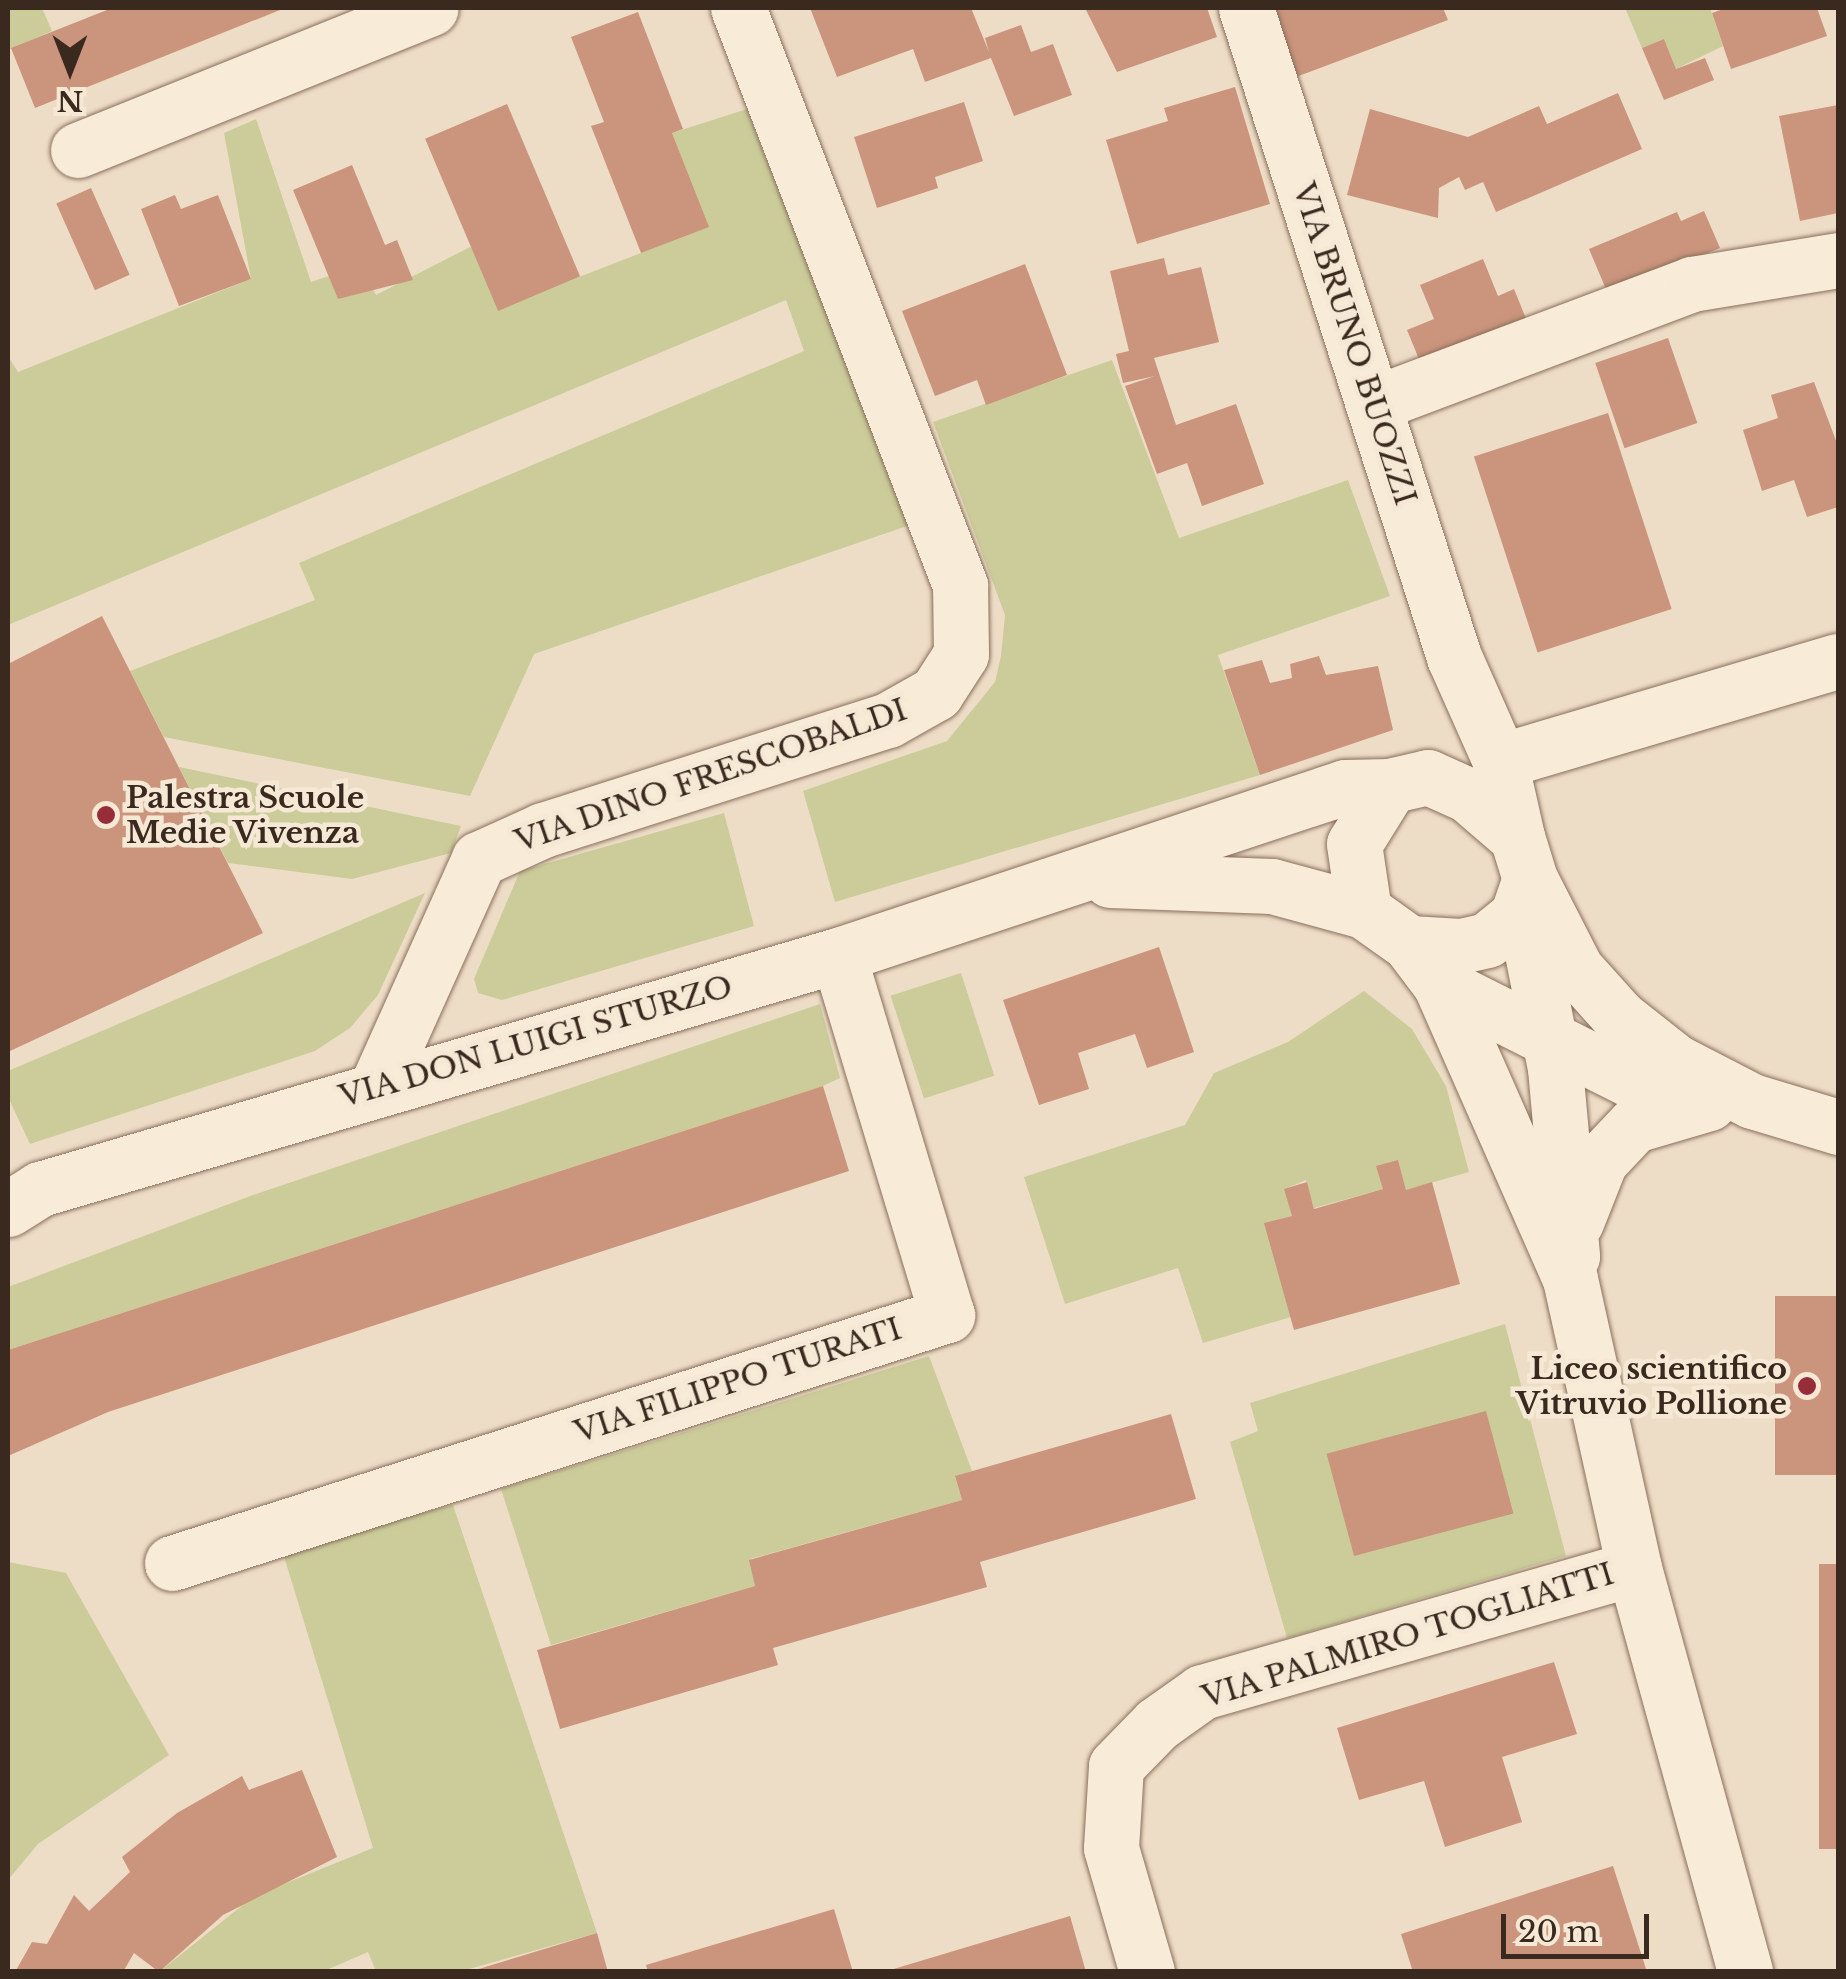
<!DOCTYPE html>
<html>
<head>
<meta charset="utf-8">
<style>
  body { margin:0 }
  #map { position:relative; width:1846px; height:1979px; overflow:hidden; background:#eeddc6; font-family:"Libre Baskerville",serif }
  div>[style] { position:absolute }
  .green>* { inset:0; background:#cbcc9a; transform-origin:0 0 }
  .building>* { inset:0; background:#cb947c; transform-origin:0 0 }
  .roads { filter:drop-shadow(0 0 2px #896f5c) drop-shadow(0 0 2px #896f5c) }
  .minor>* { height:55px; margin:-27.5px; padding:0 27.5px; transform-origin:27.5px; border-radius:27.5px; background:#f8ecd9 }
  .dots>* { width:28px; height:28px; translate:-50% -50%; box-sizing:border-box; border:5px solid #f5e8d5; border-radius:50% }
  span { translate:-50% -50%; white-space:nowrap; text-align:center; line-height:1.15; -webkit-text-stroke:9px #f5e8d5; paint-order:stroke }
  .street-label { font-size:30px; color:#39291f }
  .poi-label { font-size:30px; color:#39291f; font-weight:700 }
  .left { translate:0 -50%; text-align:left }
  .right { translate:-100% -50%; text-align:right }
  .frame { position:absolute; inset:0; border:10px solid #39291f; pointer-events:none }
  .north { position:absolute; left:20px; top:20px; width:100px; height:100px; -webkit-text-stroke:8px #f5e8d5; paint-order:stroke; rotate:180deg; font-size:28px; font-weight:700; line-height:40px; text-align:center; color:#39291f }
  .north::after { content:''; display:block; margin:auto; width:35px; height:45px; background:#39291f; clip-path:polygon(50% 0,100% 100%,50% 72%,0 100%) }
  .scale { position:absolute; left:1501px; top:1914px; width:148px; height:45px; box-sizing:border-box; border:5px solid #39291f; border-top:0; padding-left:12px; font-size:30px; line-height:35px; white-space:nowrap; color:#39291f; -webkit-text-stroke:8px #f5e8d5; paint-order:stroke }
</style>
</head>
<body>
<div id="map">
  <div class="green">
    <i style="clip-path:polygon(8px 8px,42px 8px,52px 31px,8px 50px)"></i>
    <i style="clip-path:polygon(1625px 8px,1710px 8px,1723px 46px,1676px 69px,1664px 39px,1642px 48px)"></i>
    <i style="clip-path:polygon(747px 109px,910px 525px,534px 654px,470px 796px,164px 737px,130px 671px,315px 600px,299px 563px,804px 351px,786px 300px,8px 625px,8px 356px,18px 372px,251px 279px,224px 133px,256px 119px,311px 282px,329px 276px,338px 299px,371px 285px,376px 295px,470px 247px,579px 277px,708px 227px,672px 133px)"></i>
    <i style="clip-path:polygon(1112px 360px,1179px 538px,1348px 480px,1390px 596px,1218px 655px,1260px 775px,835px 902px,803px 791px,947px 741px,995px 682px,1001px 656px,1005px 615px,933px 422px)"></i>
    <i style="clip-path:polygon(179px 767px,461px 826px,451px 853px,352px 879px,228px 863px)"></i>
    <i style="clip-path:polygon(724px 813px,754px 926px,502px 1000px,478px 993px,474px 979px,520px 871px)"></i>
    <i style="clip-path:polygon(425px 893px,378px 995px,350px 1028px,315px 1051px,30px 1144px,8px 1097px,8px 1071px)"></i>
    <i style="left:961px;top:973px;width:108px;height:74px;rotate:72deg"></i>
    <i style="clip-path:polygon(1364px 991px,1412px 1029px,1446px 1086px,1469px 1172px,1406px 1190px,1398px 1161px,1383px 1189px,1314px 1208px,1306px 1180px,1285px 1189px,1292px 1216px,1265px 1223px,1291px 1317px,1203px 1343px,1178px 1268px,1065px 1304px,1024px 1177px,1185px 1125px,1214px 1073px,1288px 1042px)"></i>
    <i style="clip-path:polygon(820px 1004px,840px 1078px,823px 1086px,8px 1350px,8px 1287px,253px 1195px)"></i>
    <i style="clip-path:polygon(1505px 1324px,1566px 1556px,1287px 1638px,1230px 1442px,1258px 1431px,1250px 1403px)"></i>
    <i style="clip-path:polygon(929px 1356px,972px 1471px,955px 1477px,962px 1500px,750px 1559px,755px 1586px,551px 1645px,501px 1489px)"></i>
    <i style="clip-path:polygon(453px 1505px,597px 1933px,462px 1971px,376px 1971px,368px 1952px,324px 1971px,159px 1972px,254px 1896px,373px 1848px,282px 1550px)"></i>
    <i style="clip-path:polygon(8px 1562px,66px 1573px,169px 1755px,38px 1844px,8px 1880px)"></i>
  </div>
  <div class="building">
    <i style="clip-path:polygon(112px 8px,285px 8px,35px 108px,11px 48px)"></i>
    <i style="clip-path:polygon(810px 8px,971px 8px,989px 52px,985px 38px,1021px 25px,1031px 52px,1053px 44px,1072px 95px,1014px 116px,991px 58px,925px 82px,913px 49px,837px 77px)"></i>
    <i style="clip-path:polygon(1085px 8px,1207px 8px,1217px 37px,1117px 72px)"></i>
    <i style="clip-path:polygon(1270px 8px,1443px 8px,1448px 20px,1296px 77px)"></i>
    <i style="clip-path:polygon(1726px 8px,1817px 8px,1827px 36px,1731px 69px,1712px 13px)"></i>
    <i style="clip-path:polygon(638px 12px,683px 129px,672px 133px,709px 227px,641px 253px,591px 126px,604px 122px,571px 37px)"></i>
    <i style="clip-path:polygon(1664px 39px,1676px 69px,1705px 58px,1714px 80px,1664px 100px,1642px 48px)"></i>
    <i style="clip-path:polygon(1235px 87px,1270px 204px,1137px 244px,1106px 140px,1168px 121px,1164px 108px)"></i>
    <i style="clip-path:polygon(1618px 93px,1642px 149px,1496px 212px,1483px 182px,1465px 190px,1459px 177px,1439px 188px,1438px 218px,1347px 195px,1370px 109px,1468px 137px,1539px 106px,1547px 124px)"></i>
    <i style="clip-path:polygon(964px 102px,983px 161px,935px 177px,938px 188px,877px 208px,854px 137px)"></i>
    <i style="left:507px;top:104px;width:187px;height:89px;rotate:67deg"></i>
    <i style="clip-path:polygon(1838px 105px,1838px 213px,1800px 221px,1779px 116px)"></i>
    <i style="clip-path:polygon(352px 165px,385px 245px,397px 240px,413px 280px,338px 299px,293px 190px)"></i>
    <i style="left:91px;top:188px;width:95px;height:38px;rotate:66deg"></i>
    <i style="clip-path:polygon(175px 195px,181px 209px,218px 195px,251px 279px,179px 306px,141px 209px)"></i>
    <i style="clip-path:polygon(1704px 211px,1720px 248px,1608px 294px,1589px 249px,1677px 212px,1681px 221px)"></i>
    <i style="clip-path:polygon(1164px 258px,1168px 275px,1201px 267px,1219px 342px,1154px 358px,1176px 425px,1236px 404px,1264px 484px,1202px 506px,1187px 463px,1157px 474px,1125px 386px,1155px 376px,1123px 383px,1116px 354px,1129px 351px,1110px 271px)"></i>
    <i style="clip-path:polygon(1483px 259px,1498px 296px,1514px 289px,1527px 321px,1421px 364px,1407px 330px,1434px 319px,1420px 285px)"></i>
    <i style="clip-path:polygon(1025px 264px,1067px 375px,986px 405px,977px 380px,935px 396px,902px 311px)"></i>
    <i style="left:1668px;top:338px;width:90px;height:77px;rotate:71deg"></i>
    <i style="clip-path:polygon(1814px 382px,1838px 446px,1838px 507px,1807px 517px,1794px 480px,1762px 491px,1743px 430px,1778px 418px,1771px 395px)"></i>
    <i style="left:1608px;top:413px;width:206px;height:141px;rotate:72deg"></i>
    <i style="clip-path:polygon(102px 616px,263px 933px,8px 1052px,8px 664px)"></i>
    <i style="clip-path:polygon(1319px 656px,1326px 675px,1378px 666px,1393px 730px,1260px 775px,1224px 670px,1262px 660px,1270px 683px,1292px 678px,1290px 664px)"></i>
    <i style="clip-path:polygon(1159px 947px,1194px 1052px,1147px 1068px,1135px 1034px,1078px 1053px,1089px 1089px,1039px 1105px,1003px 1000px)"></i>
    <i style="clip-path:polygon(823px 1086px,849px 1171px,108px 1412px,8px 1456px,8px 1350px)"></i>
    <i style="clip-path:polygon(1398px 1160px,1406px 1190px,1432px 1182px,1460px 1284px,1294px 1330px,1264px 1223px,1292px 1216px,1284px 1189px,1307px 1182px,1314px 1209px,1383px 1189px,1376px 1166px)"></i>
    <i style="left:1838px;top:1296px;width:179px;height:63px;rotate:90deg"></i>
    <i style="left:1486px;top:1411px;width:106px;height:165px;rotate:75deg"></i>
    <i style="clip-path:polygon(1171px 1414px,1196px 1499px,980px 1562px,987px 1587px,773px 1648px,778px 1665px,560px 1729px,537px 1650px,755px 1586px,749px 1560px,962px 1500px,955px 1476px)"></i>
    <i style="left:1819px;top:1564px;width:19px;height:285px"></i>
    <i style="clip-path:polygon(1554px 1662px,1577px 1734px,1502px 1757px,1522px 1822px,1445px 1847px,1424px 1781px,1359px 1800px,1337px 1728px)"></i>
    <i style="clip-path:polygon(302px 1770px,337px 1857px,223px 1915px,159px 1972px,134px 1953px,123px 1972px,15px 1972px,32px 1942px,47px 1944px,74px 1895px,89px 1911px,130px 1872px,122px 1857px,177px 1813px,242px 1776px,249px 1790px)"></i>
    <i style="clip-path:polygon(1613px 1866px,1647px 1972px,1413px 1972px,1401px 1934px)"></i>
    <i style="clip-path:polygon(834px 1909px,853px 1972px,648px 1972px,646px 1965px)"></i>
    <i style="clip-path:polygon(1070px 1916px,1086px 1972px,887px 1972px,887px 1971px)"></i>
    <i style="clip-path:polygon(597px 1933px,608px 1972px,472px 1972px,472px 1971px)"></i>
  </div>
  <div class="roads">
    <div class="minor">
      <i style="left:1246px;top:8px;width:682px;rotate:72.23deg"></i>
      <i style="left:1454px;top:657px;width:114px;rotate:66.1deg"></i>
      <i style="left:1500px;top:761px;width:78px;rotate:77.4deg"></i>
      <i style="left:78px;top:150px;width:380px;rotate:-21.9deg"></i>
      <i style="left:1373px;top:404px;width:341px;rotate:-20.6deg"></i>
      <i style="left:1692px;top:284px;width:148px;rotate:-9.3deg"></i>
      <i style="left:1500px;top:761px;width:352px;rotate:-16.5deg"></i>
      <i style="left:1530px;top:879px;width:101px;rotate:62.9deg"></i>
      <i style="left:1576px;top:969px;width:64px;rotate:48.1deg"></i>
      <i style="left:1619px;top:1017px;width:73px;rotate:38.3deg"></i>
      <i style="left:1676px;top:1062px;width:85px;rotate:27.2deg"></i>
      <i style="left:1752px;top:1101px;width:90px;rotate:16.8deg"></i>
      <i style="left:1110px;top:880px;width:162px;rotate:2.1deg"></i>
      <i style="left:1272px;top:886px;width:95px;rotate:15.2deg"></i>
      <i style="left:1364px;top:911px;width:55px;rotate:35.4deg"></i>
      <i style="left:1409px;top:943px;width:52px;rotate:3.3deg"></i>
      <i style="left:1461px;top:946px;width:27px;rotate:-13deg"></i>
      <i style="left:1487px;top:940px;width:38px;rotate:-39deg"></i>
      <i style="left:1517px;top:916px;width:39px;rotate:-71deg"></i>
      <i style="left:1530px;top:879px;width:44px;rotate:-107.2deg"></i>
      <i style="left:1517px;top:837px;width:65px;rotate:-139.4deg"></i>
      <i style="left:1468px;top:795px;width:44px;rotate:-155.8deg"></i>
      <i style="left:1428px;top:777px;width:39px;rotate:167deg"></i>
      <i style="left:1390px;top:786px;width:68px;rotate:121.8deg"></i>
      <i style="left:1354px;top:844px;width:68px;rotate:81.5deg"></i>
      <i style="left:1517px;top:916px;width:20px;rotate:57deg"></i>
      <i style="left:1528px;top:933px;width:138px;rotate:78.7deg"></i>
      <i style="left:1555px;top:1068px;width:189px;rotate:84.8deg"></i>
      <i style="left:1409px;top:943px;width:51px;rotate:52.9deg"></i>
      <i style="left:1440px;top:984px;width:322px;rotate:66.2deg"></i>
      <i style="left:1570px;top:1279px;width:296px;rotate:77.5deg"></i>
      <i style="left:1634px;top:1568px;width:419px;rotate:74.6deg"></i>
      <i style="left:1440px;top:984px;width:216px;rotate:26.7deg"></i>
      <i style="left:1633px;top:1081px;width:72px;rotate:18.7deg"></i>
      <i style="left:377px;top:1086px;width:249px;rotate:-65.8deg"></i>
      <i style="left:479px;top:859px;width:70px;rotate:-24.4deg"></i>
      <i style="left:543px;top:830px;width:362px;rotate:-17.7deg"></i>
      <i style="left:888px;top:720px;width:55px;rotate:-29.4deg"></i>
      <i style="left:936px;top:693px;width:46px;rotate:-57.3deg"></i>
      <i style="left:961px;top:654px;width:69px;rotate:-90.8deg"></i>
      <i style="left:960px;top:585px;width:618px;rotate:-111.04deg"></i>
      <i style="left:8px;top:1209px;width:38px;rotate:-32deg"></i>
      <i style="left:40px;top:1189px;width:832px;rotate:-16.34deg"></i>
      <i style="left:838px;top:955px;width:534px;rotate:-18.33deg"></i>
      <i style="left:1345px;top:787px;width:45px;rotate:-1.3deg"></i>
      <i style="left:1576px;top:1222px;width:66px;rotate:-68.5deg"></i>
      <i style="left:1600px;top:1161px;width:50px;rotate:-46.6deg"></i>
      <i style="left:1634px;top:1125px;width:78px;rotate:-16.3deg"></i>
      <i style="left:172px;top:1563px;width:814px;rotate:-17.74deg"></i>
      <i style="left:947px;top:1315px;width:376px;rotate:-106.8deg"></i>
      <i style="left:1147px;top:1972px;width:129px;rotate:-106.2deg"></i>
      <i style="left:1111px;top:1848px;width:82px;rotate:-86.5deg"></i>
      <i style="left:1116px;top:1766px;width:59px;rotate:-45.7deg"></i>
      <i style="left:1157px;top:1724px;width:55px;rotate:-35.4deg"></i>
      <i style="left:1202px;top:1692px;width:449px;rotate:-16deg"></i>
    </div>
  </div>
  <div class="dots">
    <i style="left:106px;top:815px;background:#972d39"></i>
    <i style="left:1807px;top:1386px;background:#972d39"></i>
  </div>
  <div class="street-label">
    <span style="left:1354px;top:344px;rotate:72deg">VIA BRUNO BUOZZI</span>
    <span style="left:711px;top:776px;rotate:-19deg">VIA DINO FRESCOBALDI</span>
    <span style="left:536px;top:1042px;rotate:-16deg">VIA DON LUIGI STURZO</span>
    <span style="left:738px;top:1381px;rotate:-18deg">VIA FILIPPO TURATI</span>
    <span style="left:1408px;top:1636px;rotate:-17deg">VIA PALMIRO TOGLIATTI</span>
  </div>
  <div class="poi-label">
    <span class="left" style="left:126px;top:815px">Palestra Scuole<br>Medie Vivenza</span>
    <span class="right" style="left:1787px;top:1386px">Liceo scientifico<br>Vitruvio Pollione</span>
  </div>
  <div class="frame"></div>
  <div class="north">N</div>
  <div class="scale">20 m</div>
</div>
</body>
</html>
